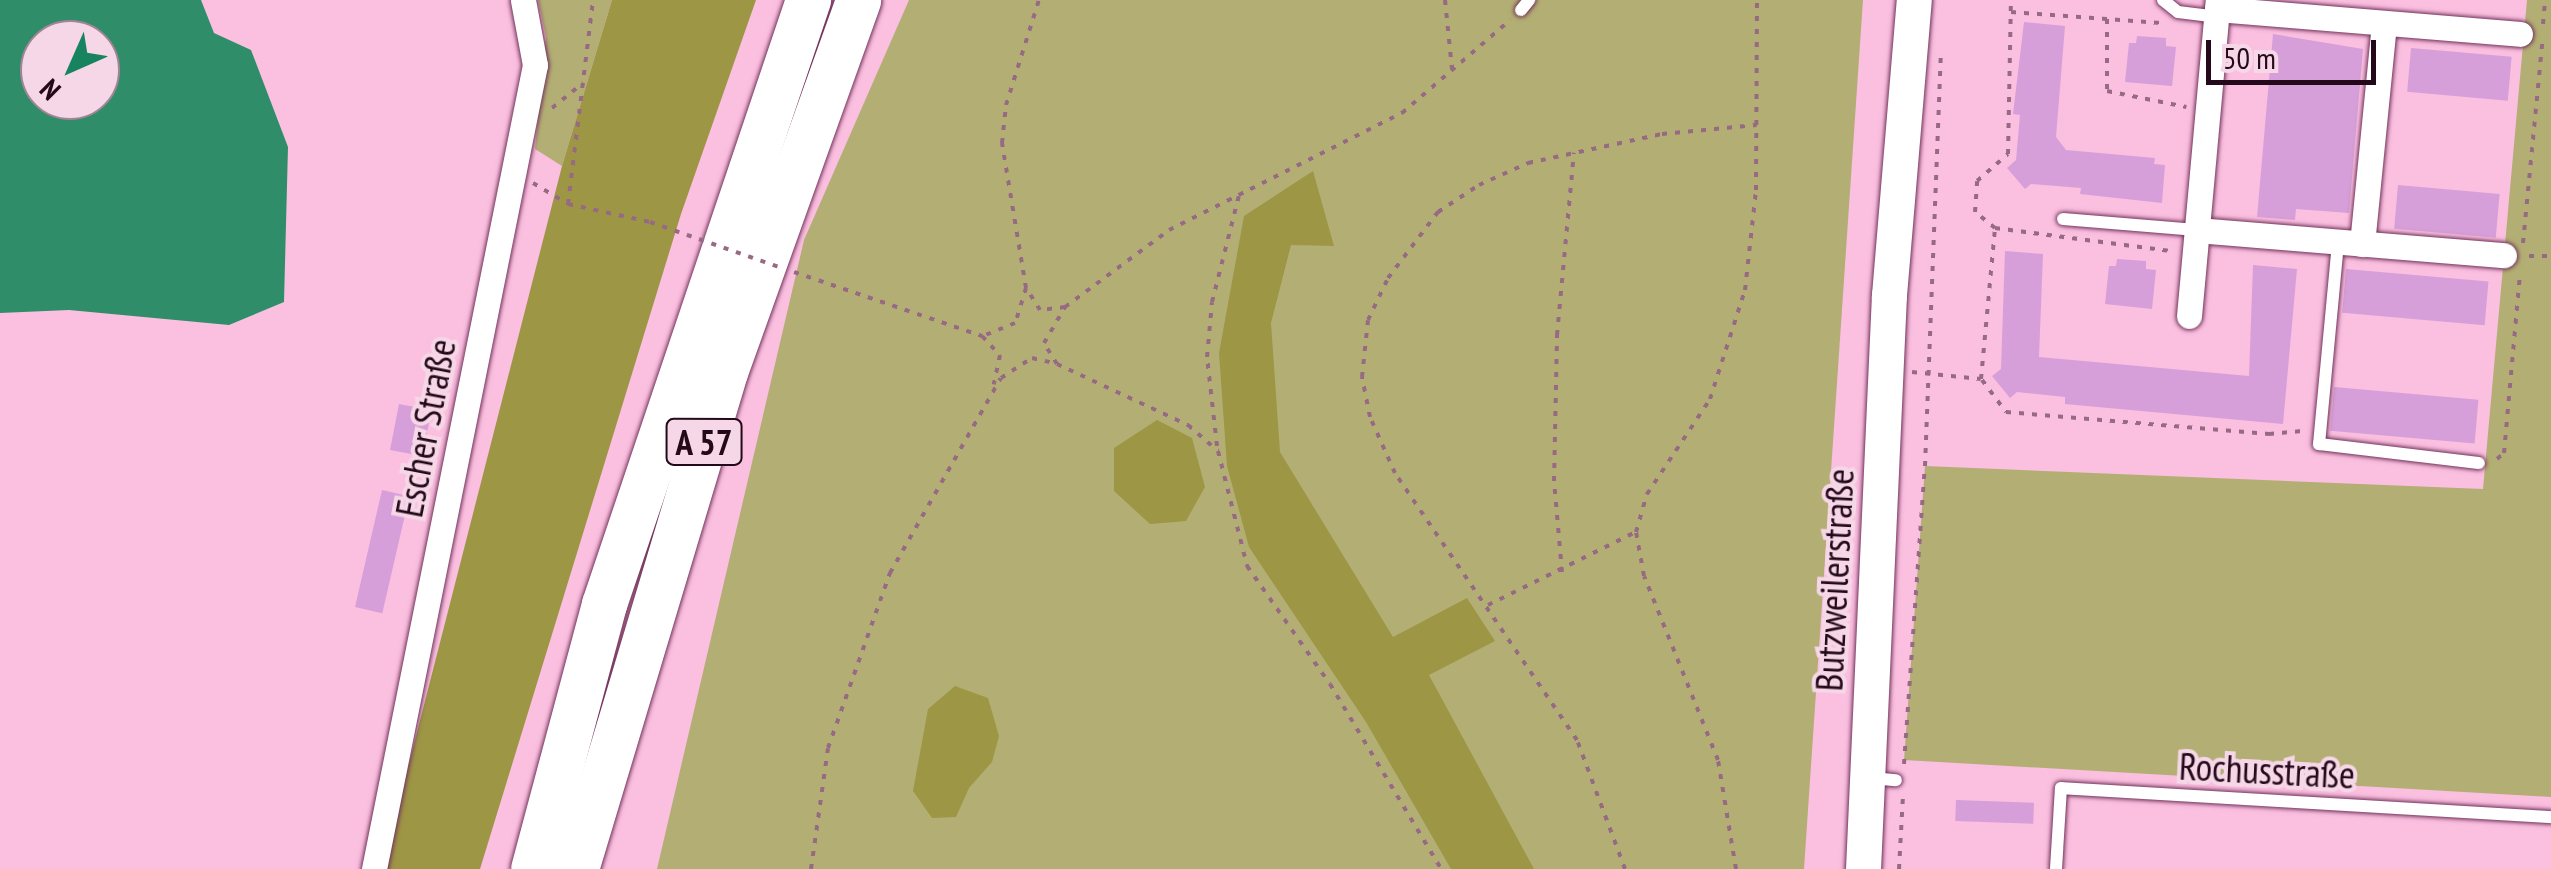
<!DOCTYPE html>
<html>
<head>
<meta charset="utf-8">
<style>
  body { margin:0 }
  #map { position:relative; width:2551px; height:869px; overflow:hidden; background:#fbbfe0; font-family:"PT Sans Narrow",sans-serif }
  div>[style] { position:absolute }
  .green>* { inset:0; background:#b3af74 }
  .forest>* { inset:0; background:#9d9645 }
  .water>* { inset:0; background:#2f8d6a }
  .building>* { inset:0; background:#d69fd9; transform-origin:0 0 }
  .path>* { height:4px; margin-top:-2px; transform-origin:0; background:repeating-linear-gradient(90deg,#976a84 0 5px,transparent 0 13px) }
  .roads { filter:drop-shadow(0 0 2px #72335a) drop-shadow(0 0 2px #72335a) }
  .service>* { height:12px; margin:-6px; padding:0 6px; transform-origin:6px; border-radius:6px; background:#fff }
  .minor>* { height:25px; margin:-12.5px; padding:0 12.5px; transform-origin:12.5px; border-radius:12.5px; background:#fff }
  .secondary>* { height:35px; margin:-17.5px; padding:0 17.5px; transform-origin:17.5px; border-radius:17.5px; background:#fff }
  .motorway>* { height:45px; margin:-22.5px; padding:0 22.5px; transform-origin:22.5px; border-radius:22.5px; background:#fff }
  .path-bridge>* { height:4px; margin-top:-2px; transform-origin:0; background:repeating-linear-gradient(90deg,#976a84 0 5px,transparent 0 13px) }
  span { translate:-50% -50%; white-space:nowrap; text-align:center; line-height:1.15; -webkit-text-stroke:8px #f6d7e7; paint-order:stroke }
  .shield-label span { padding:2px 8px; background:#f6d7e7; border:2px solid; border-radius:8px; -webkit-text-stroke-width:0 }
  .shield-label { font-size:35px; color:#230919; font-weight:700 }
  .street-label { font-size:38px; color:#230919 }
  .north { position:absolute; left:20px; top:20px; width:100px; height:100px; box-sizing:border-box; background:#f6d7e7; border:2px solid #a28595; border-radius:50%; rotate:225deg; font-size:28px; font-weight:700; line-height:40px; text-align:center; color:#230919 }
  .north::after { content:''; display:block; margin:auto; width:35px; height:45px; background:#17835f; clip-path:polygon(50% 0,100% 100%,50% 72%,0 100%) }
  .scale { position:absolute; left:2206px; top:40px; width:170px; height:45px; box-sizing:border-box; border:5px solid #230919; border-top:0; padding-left:12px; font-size:30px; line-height:35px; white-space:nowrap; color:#230919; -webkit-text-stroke:8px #f6d7e7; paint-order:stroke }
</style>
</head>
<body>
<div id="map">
  <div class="green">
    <i style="clip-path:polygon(538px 0,612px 0,562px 166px,535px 149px,546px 37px)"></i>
    <i style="clip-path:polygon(909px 0,1863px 0,1804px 869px,657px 869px,804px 240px)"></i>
    <i style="clip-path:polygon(2527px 0,2551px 0,2551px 797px,1904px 760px,1925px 466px,2483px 489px)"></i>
  </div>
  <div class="forest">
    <i style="clip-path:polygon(612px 0,756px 0,681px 214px,480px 869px,382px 869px,562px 166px)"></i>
    <i style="clip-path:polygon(1313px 171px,1334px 246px,1291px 245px,1271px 323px,1280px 452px,1393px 637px,1467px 598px,1495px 641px,1429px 675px,1534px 869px,1451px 869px,1366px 722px,1249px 547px,1227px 466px,1219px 353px,1244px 216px)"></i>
    <i style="clip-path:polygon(1157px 420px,1192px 438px,1205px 487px,1186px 521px,1150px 524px,1114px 491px,1114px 448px)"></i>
    <i style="clip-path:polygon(955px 686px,988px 698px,999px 736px,992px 762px,969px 788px,956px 817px,932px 818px,913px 791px,928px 709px)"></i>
  </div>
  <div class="water">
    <i style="clip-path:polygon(evenodd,0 0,201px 0,214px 33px,251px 50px,288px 147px,284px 302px,229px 325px,69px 310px,0 313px,0 0,40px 40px,100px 40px,100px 100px,40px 100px,40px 40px)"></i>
  </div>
  <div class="building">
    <i style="clip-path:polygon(2024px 22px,2065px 26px,2056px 137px,2066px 150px,2155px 158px,2154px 164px,2165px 165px,2162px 203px,2080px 194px,2081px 188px,2031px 184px,2025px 189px,2007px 168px,2016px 160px,2020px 115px,2013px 114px)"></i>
    <i style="clip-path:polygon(2273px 34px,2363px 49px,2349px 213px,2296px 209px,2295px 220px,2257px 217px)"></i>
    <i style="clip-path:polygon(2137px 36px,2166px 38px,2166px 46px,2176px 47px,2172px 86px,2125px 82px,2129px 43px,2136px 43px)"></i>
    <i style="left:2411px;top:48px;width:101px;height:44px;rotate:5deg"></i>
    <i style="left:2398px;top:185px;width:102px;height:44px;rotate:5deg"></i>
    <i style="clip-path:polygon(2005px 251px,2043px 254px,2039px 357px,2249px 376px,2253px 265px,2297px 269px,2283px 424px,2065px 404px,2065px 397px,2017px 392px,2010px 398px,1992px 376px,2001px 369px)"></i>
    <i style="clip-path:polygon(2117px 259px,2146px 261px,2146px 269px,2156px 270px,2152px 309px,2105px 304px,2109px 266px,2116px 266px)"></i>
    <i style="left:2346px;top:269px;width:143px;height:44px;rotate:5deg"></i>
    <i style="left:2334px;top:387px;width:145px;height:44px;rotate:5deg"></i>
    <i style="clip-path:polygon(399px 404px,420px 408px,417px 421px,429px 423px,422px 456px,390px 450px)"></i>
    <i style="left:382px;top:490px;width:28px;height:120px;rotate:13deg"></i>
    <i style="left:1956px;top:800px;width:78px;height:21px;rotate:2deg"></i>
  </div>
  <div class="path">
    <i style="left:1445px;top:0;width:69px;rotate:84.2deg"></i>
    <i style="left:2011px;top:12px;width:150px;rotate:4.2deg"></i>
    <i style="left:2107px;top:19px;width:72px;rotate:90deg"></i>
    <i style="left:2107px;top:91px;width:81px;rotate:11.4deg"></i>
    <i style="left:2543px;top:24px;width:24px;rotate:-85deg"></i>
    <i style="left:552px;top:108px;width:40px;rotate:-39deg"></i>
    <i style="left:533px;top:183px;width:41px;rotate:31deg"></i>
    <i style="left:568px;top:204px;width:84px;rotate:12.4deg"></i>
    <i style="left:568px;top:204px;width:206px;rotate:-83deg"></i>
    <i style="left:1995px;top:228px;width:26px;rotate:-141deg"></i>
    <i style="left:1975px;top:212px;width:31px;rotate:-86deg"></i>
    <i style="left:1977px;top:181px;width:41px;rotate:-41.1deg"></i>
    <i style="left:2008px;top:154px;width:154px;rotate:-88.9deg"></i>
    <i style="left:2523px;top:243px;width:200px;rotate:-84.5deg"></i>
    <i style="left:2529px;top:256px;width:22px"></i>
    <i style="left:794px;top:272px;width:199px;rotate:18.8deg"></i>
    <i style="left:982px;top:336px;width:26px;rotate:47deg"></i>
    <i style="left:1000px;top:355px;width:30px;rotate:102deg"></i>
    <i style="left:1026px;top:288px;width:147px;rotate:-99.4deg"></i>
    <i style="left:1002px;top:143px;width:38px;rotate:-84deg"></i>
    <i style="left:1006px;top:105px;width:110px;rotate:-72.6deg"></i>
    <i style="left:1065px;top:307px;width:129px;rotate:-36.5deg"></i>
    <i style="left:1169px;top:230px;width:261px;rotate:-26.7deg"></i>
    <i style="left:1402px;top:113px;width:143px;rotate:-40.7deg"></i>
    <i style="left:1057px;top:364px;width:145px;rotate:25deg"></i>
    <i style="left:1188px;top:425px;width:40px;rotate:41deg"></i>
    <i style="left:1218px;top:451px;width:119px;rotate:75.8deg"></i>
    <i style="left:1247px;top:566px;width:144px;rotate:54.9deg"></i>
    <i style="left:1330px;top:684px;width:216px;rotate:59deg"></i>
    <i style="left:1912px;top:372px;width:69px;rotate:5.8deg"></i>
    <i style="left:1981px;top:379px;width:152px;rotate:-84.7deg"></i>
    <i style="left:1995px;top:228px;width:177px;rotate:7.5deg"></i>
    <i style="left:1982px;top:380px;width:40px;rotate:53deg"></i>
    <i style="left:2006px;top:412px;width:264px;rotate:4.8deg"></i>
    <i style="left:2269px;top:434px;width:36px;rotate:-5deg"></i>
    <i style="left:1217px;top:446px;width:90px;rotate:-96.4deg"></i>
    <i style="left:1207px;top:357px;width:55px;rotate:-84.8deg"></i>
    <i style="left:1212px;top:302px;width:110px;rotate:-75.8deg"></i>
    <i style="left:2497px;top:459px;width:9px;rotate:-41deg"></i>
    <i style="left:2504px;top:453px;width:181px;rotate:-84.9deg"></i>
    <i style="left:1562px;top:572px;width:91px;rotate:-95deg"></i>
    <i style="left:1554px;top:481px;width:146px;rotate:-88.8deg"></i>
    <i style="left:1557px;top:335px;width:183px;rotate:-84.7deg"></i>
    <i style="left:1488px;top:605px;width:165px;rotate:-26.3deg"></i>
    <i style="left:1904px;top:764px;width:299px;rotate:-86deg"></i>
    <i style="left:1925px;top:466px;width:411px;rotate:-87.8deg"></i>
    <i style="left:811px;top:869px;width:122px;rotate:-82deg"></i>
    <i style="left:828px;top:748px;width:186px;rotate:-70.5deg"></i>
    <i style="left:890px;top:573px;width:224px;rotate:-60.4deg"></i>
    <i style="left:1001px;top:378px;width:37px;rotate:-33deg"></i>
    <i style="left:1032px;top:358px;width:26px;rotate:13deg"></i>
    <i style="left:1057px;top:364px;width:25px;rotate:-122deg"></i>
    <i style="left:1044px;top:343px;width:42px;rotate:-59.7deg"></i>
    <i style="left:1065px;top:307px;width:25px;rotate:173deg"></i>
    <i style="left:1040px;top:310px;width:26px;rotate:-122deg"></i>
    <i style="left:1026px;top:288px;width:37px;rotate:107deg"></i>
    <i style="left:1015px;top:323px;width:35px;rotate:158deg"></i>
    <i style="left:1625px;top:869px;width:138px;rotate:-110.4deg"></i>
    <i style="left:1577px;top:740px;width:323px;rotate:-124.3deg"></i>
    <i style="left:1395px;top:473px;width:61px;rotate:-114.1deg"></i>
    <i style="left:1370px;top:417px;width:41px;rotate:-101.3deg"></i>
    <i style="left:1362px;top:377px;width:57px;rotate:-84deg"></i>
    <i style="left:1368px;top:320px;width:47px;rotate:-64.5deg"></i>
    <i style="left:1388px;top:278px;width:83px;rotate:-52.9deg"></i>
    <i style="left:1438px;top:212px;width:49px;rotate:-33.4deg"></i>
    <i style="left:1479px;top:185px;width:54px;rotate:-24.2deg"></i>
    <i style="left:1528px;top:163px;width:137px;rotate:-12.2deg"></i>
    <i style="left:1662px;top:134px;width:95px;rotate:-5.4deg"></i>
    <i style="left:1736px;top:869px;width:110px;rotate:-99.4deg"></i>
    <i style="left:1718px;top:760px;width:198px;rotate:-111.9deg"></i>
    <i style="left:1644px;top:576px;width:45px;rotate:-100.3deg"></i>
    <i style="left:1636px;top:532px;width:40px;rotate:-74deg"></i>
    <i style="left:1647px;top:494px;width:114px;rotate:-56.4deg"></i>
    <i style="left:1710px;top:399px;width:114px;rotate:-72.2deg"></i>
    <i style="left:1745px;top:290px;width:101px;rotate:-83.7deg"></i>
    <i style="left:1756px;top:190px;width:190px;rotate:-89.7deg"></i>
    <i style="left:1899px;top:869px;width:75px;rotate:-86.9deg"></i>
  </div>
  <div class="roads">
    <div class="service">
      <i style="left:2163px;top:0;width:19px;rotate:39deg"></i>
      <i style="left:2178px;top:12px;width:39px;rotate:7deg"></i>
      <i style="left:1521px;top:10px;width:13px;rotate:-51deg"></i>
      <i style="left:2063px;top:219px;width:134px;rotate:4.7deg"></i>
      <i style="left:2338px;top:243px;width:202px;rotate:95.4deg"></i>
      <i style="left:2319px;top:444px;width:161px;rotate:6.8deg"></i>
      <i style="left:1871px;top:778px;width:25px;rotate:5deg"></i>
      <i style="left:2056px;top:869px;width:81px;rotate:-86.5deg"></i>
      <i style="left:2061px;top:788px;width:491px;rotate:3.4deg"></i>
    </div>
    <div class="minor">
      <i style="left:2217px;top:9px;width:304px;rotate:4.7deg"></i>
      <i style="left:2197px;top:230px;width:308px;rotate:4.7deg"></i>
      <i style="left:2362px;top:244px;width:221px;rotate:-84.3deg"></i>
      <i style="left:2189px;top:316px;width:317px;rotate:-84.8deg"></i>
      <i style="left:374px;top:869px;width:820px;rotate:-78.68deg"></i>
      <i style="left:535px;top:65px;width:66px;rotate:-100.5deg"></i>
    </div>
    <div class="secondary">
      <i style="left:1863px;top:869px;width:575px;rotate:-87.41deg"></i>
      <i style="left:1889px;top:295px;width:296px;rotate:-85.2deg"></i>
    </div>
    <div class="motorway">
      <i style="left:533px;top:869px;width:274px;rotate:-75deg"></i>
      <i style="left:604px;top:604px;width:638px;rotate:-71.34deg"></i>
      <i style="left:576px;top:869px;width:519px;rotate:-73.31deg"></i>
      <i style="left:725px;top:372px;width:395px;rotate:-70.3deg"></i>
    </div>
  </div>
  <div class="path-bridge">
    <i style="left:650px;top:222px;width:143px;rotate:19.2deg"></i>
  </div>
  <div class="shield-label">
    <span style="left:704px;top:442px">A 57</span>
  </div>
  <div class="street-label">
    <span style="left:425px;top:428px;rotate:-79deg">Escher Straße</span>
    <span style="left:1834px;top:580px;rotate:-87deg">Butzweilerstraße</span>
    <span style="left:2267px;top:770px;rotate:3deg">Rochusstraße</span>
  </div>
  <div class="north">N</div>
  <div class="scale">50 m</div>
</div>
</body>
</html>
